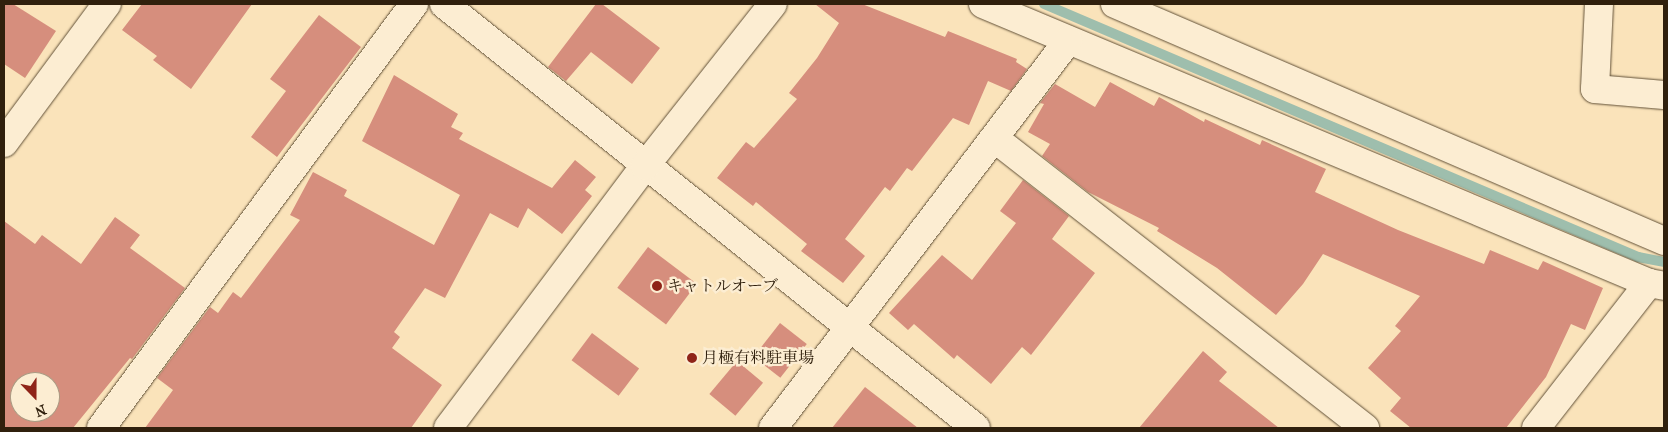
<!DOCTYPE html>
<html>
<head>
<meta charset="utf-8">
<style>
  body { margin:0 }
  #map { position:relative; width:1668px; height:432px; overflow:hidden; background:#fae3ba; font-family:"IM FELL French Canon","Noto Serif JP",serif }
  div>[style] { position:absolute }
  .stream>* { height:10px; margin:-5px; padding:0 5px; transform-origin:5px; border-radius:5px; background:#9ebead }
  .building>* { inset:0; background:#d68e7d; transform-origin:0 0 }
  .roads { filter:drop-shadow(0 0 1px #625138) drop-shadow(0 0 1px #625138) }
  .minor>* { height:28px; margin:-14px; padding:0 14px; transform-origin:14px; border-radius:14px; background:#fcedd2 }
  .dots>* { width:14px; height:14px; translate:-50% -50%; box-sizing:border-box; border:2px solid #fcedd2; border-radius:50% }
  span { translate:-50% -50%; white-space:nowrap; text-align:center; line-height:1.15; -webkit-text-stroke:5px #fcedd2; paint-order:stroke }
  .poi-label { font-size:16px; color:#30200d }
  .left { translate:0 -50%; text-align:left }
  .frame { position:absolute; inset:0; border:5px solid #30200d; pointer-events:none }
  .north { position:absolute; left:10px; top:372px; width:50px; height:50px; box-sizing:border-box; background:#fcedd2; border:1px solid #aa9b83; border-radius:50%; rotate:158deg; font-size:14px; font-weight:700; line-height:20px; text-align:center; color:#30200d }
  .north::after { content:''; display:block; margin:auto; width:18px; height:22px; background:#8f2418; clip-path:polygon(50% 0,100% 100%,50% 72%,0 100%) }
</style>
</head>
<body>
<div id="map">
  <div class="stream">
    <i style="left:1044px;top:4px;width:646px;rotate:23.07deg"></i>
    <i style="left:1638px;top:257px;width:26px;rotate:11deg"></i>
  </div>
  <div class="building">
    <i style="clip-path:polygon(4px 4px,13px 4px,56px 31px,25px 78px,4px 64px)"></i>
    <i style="clip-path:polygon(142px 4px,252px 4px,191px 89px,153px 60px,157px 56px,122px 30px)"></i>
    <i style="clip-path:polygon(596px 4px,602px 4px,660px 48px,632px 84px,591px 52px,566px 81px,548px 67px)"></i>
    <i style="clip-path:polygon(815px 4px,862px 4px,945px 37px,948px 31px,1017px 59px,1016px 62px,1027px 69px,1011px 91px,988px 81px,969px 125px,953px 118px,912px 171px,907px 168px,890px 191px,885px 187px,845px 239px,865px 256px,843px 283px,801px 251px,807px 244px,756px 202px,753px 206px,717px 178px,746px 142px,754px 148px,797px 99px,789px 93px,817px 58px,839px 23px)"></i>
    <i style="clip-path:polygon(319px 15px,361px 47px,277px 157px,251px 137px,286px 91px,270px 79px)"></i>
    <i style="clip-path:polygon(394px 75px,458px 114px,451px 127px,463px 133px,459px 139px,552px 188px,575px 160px,596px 177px,585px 190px,592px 196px,562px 234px,528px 208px,518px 228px,490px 213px,445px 298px,425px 288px,394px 332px,400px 337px,392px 348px,442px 385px,411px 428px,145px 428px,173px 390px,157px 378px,210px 307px,218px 313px,233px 292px,241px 298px,300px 220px,290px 215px,313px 172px,347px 190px,344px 196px,434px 245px,460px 195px,362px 141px)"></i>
    <i style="clip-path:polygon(1110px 82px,1154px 106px,1159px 97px,1204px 122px,1205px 119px,1260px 145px,1262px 140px,1326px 169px,1315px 192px,1398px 230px,1484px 264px,1490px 250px,1538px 270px,1543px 261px,1603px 288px,1585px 330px,1571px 324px,1546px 377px,1506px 428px,1411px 428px,1390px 411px,1401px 398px,1368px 368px,1401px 331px,1395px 326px,1420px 296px,1323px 254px,1303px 284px,1276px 315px,1217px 268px,1157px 231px,1159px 228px,1088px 192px,1042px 156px,1050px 144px,1028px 132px,1044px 104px,1040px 103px,1055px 84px,1095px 107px)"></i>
    <i style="clip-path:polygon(1023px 180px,1069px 216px,1052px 239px,1095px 273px,1031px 355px,1022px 347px,991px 384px,957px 355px,954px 359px,914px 324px,908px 330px,889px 313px,942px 255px,972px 280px,1016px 223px,1000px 211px)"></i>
    <i style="clip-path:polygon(evenodd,115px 217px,140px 235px,130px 248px,185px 288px,132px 359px,130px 358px,73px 428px,4px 428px,4px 221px,35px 244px,42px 235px,81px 264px,115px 217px,20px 382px,50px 382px,50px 412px,20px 412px,20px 382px)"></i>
    <i style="left:648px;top:247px;width:61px;height:51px;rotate:37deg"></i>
    <i style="left:780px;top:323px;width:34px;height:43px;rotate:38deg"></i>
    <i style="left:592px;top:333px;width:59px;height:34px;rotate:37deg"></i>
    <i style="clip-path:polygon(1203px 351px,1227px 372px,1219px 381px,1279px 428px,1139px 428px)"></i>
    <i style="left:737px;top:361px;width:34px;height:43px;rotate:40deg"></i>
    <i style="clip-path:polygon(865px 387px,918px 428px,832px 428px)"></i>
  </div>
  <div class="roads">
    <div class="minor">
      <i style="left:444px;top:4px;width:680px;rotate:38.55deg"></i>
      <i style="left:983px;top:4px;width:722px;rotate:22.73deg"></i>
      <i style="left:1649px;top:283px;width:15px;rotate:11deg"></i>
      <i style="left:1115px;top:4px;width:598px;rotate:23.35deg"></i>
      <i style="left:1599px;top:4px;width:85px;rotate:92.7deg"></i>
      <i style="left:1595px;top:89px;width:69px;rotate:5deg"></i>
      <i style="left:994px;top:138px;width:471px;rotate:38deg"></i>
      <i style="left:4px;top:143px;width:173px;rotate:-53.5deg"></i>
      <i style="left:101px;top:428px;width:527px;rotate:-53.56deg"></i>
      <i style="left:448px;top:428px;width:328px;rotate:-53.1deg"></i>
      <i style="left:645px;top:166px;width:206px;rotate:-51.7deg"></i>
      <i style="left:773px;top:428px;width:487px;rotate:-52.7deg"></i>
      <i style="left:1536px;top:428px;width:184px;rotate:-52.1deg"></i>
    </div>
  </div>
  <div class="dots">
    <i style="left:657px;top:286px;background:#8f2418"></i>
    <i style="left:692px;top:358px;background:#8f2418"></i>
  </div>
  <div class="poi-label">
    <span class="left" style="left:667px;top:286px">キャトルオーブ</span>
    <span class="left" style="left:702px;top:358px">月極有料駐車場</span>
  </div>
  <div class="frame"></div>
  <div class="north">N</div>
</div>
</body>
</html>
